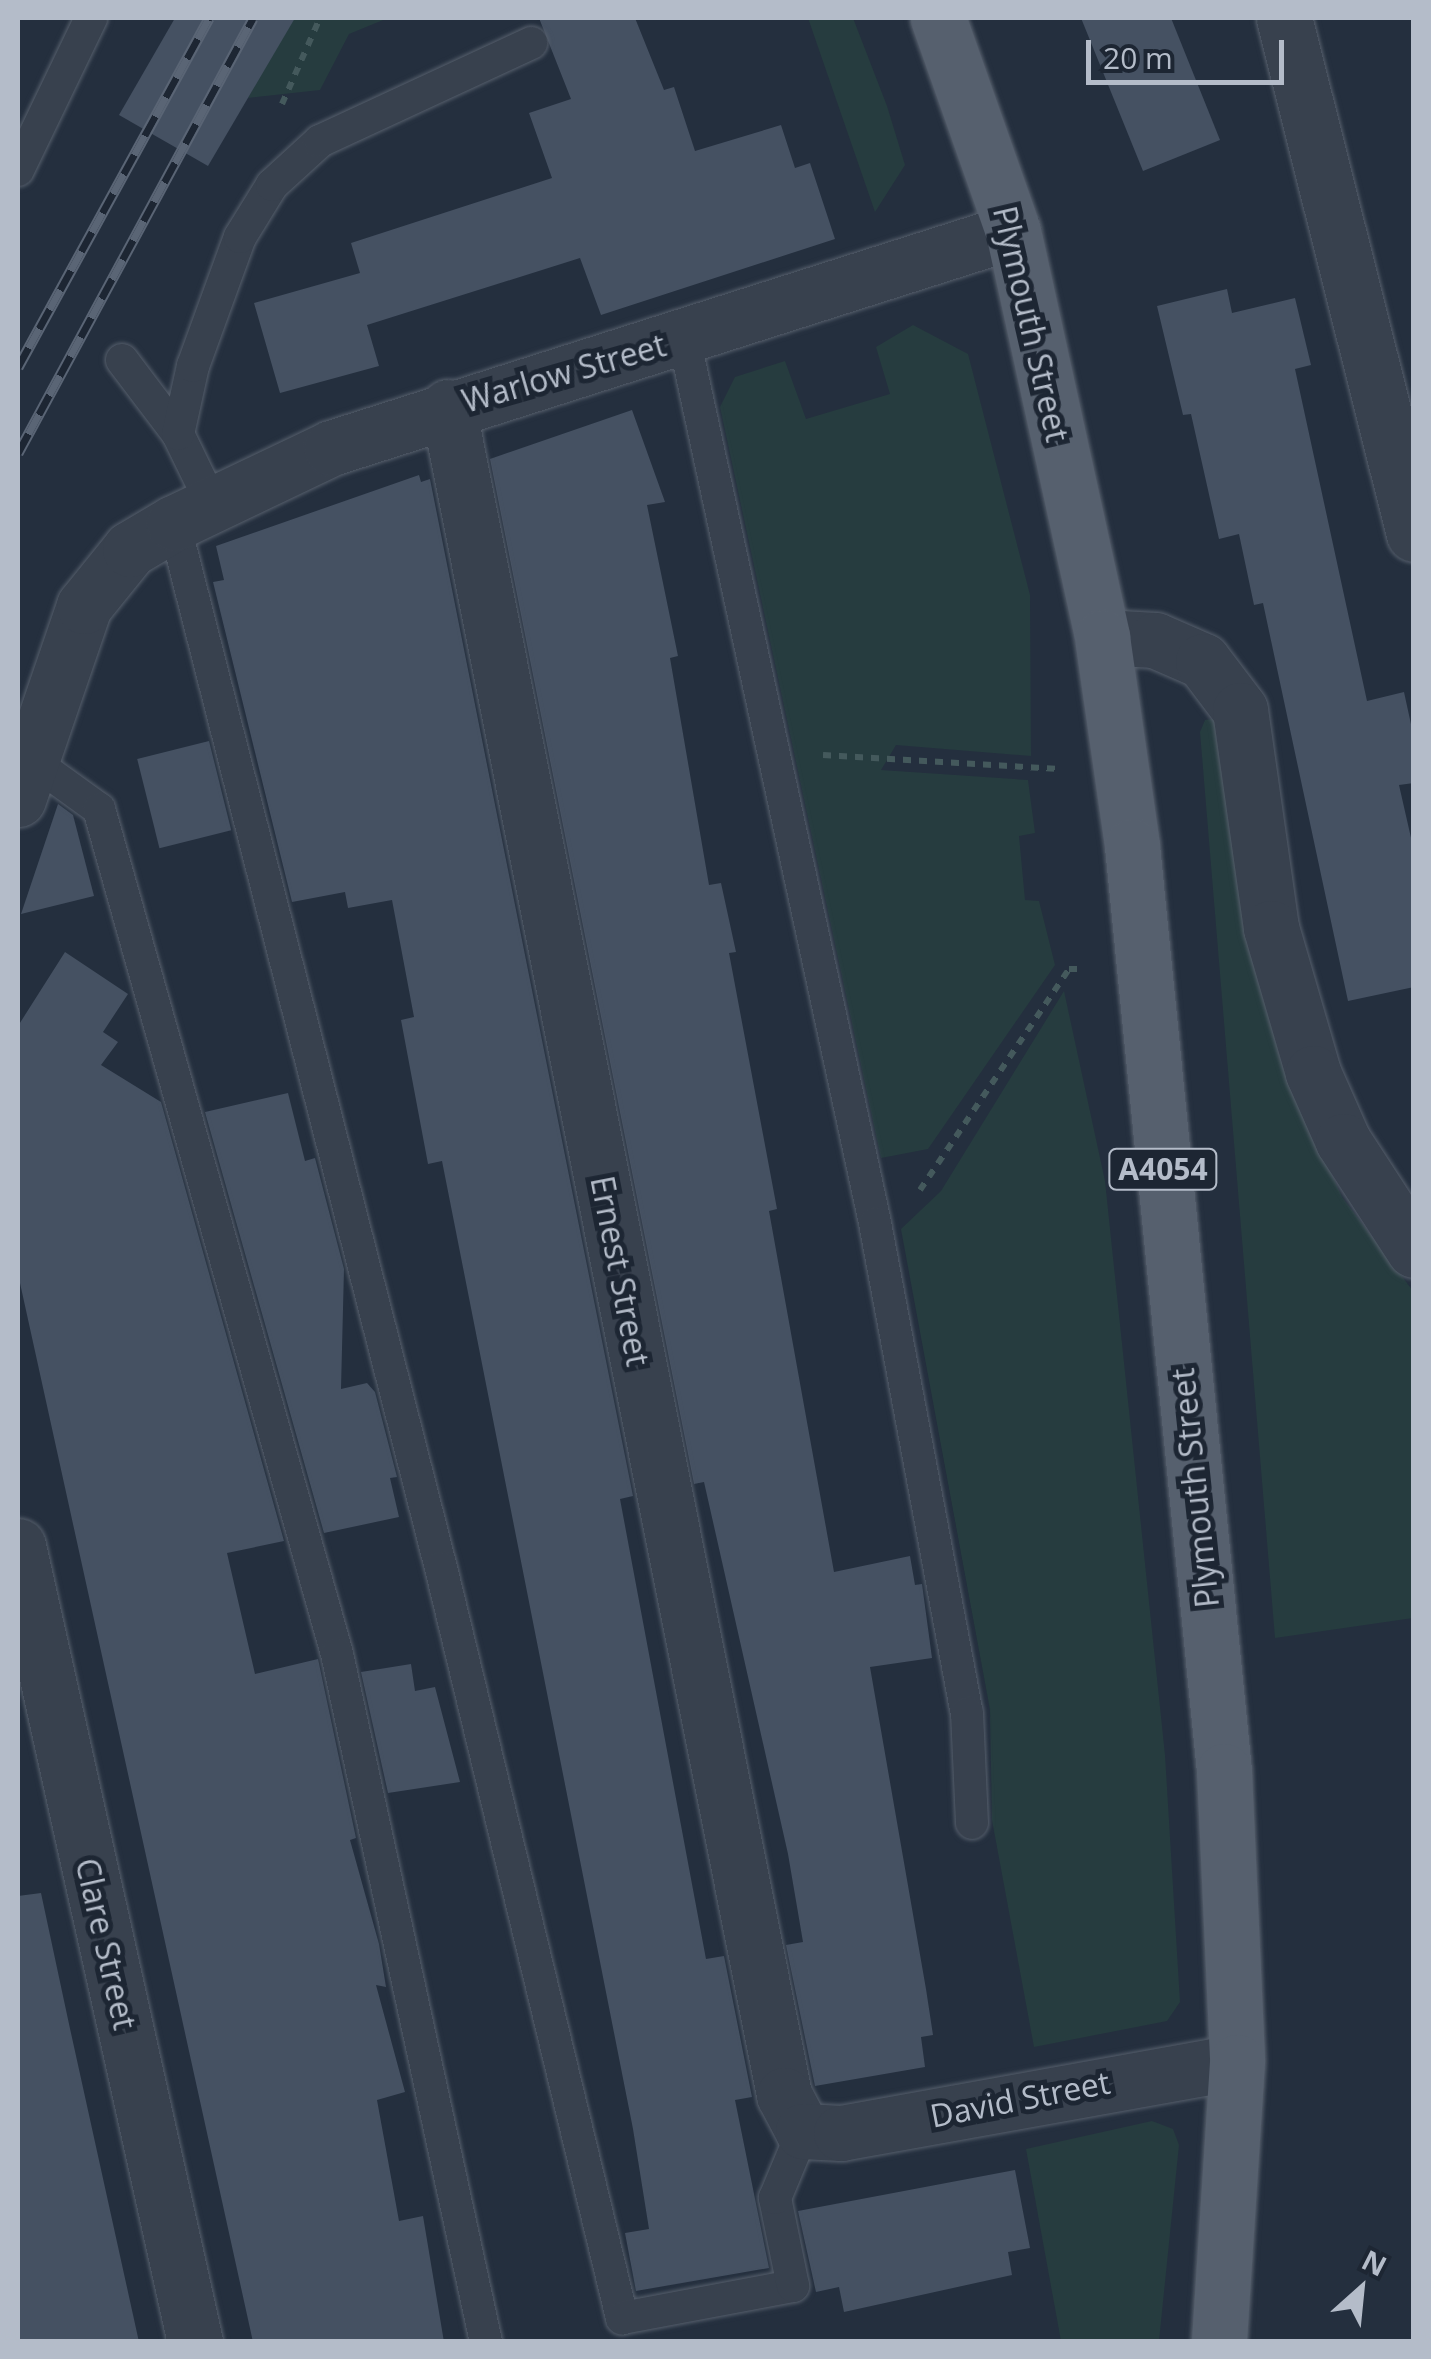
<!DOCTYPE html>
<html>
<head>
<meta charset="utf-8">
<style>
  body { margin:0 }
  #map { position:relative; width:1431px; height:2359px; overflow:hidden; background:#242f3e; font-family:"Open Sans",sans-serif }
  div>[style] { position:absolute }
  .green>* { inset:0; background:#263c3f }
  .building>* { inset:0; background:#455162; transform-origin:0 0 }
  .path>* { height:6px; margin-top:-3px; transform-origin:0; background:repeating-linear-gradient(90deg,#44595c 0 8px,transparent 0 16px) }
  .roads { filter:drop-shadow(0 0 2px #565f6c) drop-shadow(0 0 2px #565f6c) }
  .service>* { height:32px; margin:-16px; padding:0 16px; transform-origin:16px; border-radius:16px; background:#38414e }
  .minor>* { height:55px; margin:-27.5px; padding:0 27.5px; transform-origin:27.5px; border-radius:27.5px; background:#38414e }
  .primary>* { height:55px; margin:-27.5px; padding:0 27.5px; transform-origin:27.5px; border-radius:27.5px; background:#56606e }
  .rail>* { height:11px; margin-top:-5.5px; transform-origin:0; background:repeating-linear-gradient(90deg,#1d2633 0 22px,#5a6575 0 44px); box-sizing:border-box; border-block:2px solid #5a6575 }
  span { translate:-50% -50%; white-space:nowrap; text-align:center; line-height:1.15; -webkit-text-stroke:10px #1d2633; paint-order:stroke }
  .shield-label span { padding:2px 8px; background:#1d2633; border:2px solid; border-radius:8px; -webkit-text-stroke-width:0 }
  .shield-label { font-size:30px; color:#b4bcc9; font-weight:700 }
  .street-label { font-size:32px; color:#b4bcc9 }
  .frame { position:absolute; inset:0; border:20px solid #b4bcc9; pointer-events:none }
  .north { position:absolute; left:1311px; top:2239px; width:100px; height:100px; -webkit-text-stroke:8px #1d2633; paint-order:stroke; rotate:27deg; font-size:28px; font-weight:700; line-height:40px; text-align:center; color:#b4bcc9 }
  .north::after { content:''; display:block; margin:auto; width:35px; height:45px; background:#b4bcc9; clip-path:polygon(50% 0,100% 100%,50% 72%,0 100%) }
  .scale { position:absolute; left:1086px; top:40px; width:198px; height:45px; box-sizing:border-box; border:5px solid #b4bcc9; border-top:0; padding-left:12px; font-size:30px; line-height:35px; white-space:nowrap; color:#b4bcc9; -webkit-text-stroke:8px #1d2633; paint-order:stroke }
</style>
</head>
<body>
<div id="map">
  <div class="green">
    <i style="clip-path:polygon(291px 18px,388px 18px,349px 34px,320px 90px,248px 98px)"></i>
    <i style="clip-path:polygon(808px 18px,853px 18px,887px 106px,905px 165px,875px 212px)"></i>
    <i style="clip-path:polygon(913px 325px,968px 354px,1030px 595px,1031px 756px,896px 745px,881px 770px,1028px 780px,1035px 833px,1019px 836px,1025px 900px,1039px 901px,1055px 965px,928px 1149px,881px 1158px,720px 407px,735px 377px,785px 361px,806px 419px,890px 394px,876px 347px)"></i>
    <i style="clip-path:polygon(1219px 718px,1289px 1080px,1342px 1197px,1413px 1291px,1413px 1618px,1275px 1638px,1200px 732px,1205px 720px)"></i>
    <i style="clip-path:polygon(1064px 991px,1105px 1181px,1165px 1755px,1180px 2002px,1167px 2021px,1034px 2047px,992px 1820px,990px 1710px,901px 1229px,941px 1191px)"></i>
    <i style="clip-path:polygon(1152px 2121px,1173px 2129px,1179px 2145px,1159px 2341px,1061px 2341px,1026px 2149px)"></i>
  </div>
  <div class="building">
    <i style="clip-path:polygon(175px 18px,295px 18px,208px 166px,119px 115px)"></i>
    <i style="clip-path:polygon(539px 18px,635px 18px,664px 90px,674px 87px,695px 151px,781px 125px,795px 168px,810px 163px,835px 239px,601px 315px,580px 258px,367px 325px,379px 366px,280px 393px,254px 303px,360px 273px,351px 243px,552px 178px,529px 113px,571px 99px)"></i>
    <i style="clip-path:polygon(1081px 18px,1171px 18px,1220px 140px,1143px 171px)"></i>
    <i style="clip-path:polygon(1227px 289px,1232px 313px,1295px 298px,1311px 365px,1295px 369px,1367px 701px,1404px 692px,1414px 738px,1414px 783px,1399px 785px,1414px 851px,1414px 987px,1348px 1001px,1263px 603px,1254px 605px,1239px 534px,1219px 539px,1191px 414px,1183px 415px,1157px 306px)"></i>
    <i style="clip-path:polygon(632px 410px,665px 502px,647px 505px,678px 656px,670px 658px,709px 885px,721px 883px,736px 952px,729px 953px,777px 1209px,769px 1211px,834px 1572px,910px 1556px,915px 1585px,922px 1584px,932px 1658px,870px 1667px,926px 1989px,933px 2035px,921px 2037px,925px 2067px,815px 2086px,786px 1945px,803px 1942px,788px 1854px,704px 1482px,694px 1484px,490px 459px)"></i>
    <i style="clip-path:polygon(419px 475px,421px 482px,430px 479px,633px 1496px,620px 1499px,706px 1959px,724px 1956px,752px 2097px,735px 2100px,769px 2268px,636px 2291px,625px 2233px,649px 2229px,633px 2129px,442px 1161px,428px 1164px,401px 1020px,414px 1017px,392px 900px,348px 908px,345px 892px,292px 902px,213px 582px,224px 580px,216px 546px)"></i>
    <i style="left:209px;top:741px;width:92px;height:74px;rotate:76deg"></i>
    <i style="clip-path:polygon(58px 804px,73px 815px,94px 896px,21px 914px)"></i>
    <i style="clip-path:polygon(65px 952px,128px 994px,103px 1032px,118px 1042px,101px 1065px,161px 1102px,284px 1541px,227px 1553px,255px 1674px,318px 1659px,356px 1838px,350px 1840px,379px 1944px,386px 1987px,376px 1985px,405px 2092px,377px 2100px,399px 2221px,423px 2216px,444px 2342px,253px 2342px,18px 1274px,18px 1026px)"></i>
    <i style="clip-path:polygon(288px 1093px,305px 1161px,315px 1158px,344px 1269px,341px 1389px,367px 1383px,375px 1392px,397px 1477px,390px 1478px,399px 1517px,324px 1533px,205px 1112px)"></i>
    <i style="clip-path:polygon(411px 1664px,415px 1691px,435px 1687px,460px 1782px,388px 1793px,361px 1672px)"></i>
    <i style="clip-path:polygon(41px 1893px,69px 2024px,139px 2342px,18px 2342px,18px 1896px)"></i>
    <i style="clip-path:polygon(1015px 2170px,1030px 2248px,1008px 2252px,1012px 2275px,844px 2312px,839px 2287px,816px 2292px,798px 2211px)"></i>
  </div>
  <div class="path">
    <i style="left:282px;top:104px;width:94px;rotate:-66.2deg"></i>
    <i style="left:823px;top:755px;width:237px;rotate:3.4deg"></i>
    <i style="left:920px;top:1190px;width:267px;rotate:-56deg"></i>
    <i style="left:1069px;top:969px;width:16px"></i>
  </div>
  <div class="roads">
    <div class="service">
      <i style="left:18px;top:170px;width:169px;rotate:-64.3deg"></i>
      <i style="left:684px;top:338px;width:905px;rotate:77.82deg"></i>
      <i style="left:875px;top:1223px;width:499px;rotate:79.4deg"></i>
      <i style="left:967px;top:1713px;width:110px;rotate:87.4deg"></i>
      <i style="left:122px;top:360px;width:93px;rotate:52.9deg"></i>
      <i style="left:178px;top:434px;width:76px;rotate:64.1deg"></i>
      <i style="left:178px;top:434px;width:70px;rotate:-77.6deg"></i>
      <i style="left:193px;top:366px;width:137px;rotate:-70deg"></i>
      <i style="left:240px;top:237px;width:61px;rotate:-58.4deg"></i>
      <i style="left:272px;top:185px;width:65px;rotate:-42.5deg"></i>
      <i style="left:320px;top:141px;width:233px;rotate:-24.9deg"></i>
      <i style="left:174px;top:523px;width:1079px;rotate:75.67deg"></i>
      <i style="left:441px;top:1568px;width:772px;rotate:76.43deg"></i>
      <i style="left:622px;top:2318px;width:174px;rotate:-10.6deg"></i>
      <i style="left:793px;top:2286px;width:90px;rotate:-101.6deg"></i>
      <i style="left:775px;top:2198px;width:73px;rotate:-67.3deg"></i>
      <i style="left:31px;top:760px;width:84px;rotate:35.8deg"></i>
      <i style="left:99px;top:809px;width:878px;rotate:74.27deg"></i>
      <i style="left:337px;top:1654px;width:704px;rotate:77.78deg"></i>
    </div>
    <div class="minor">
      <i style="left:1284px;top:18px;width:532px;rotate:75.86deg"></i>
      <i style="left:448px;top:407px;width:1721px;rotate:78.74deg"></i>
      <i style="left:784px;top:2095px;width:41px;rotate:62.2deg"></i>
      <i style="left:803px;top:2131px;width:38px;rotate:3deg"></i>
      <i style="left:841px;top:2133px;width:402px;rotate:-10.2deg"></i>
      <i style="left:1102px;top:637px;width:53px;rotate:3.2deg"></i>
      <i style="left:1155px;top:640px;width:52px;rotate:23.6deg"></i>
      <i style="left:1203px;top:661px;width:61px;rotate:52.9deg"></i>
      <i style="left:1240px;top:710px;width:220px;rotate:81.9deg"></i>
      <i style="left:1271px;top:928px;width:151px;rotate:73.8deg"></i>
      <i style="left:1313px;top:1073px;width:74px;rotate:66.2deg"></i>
      <i style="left:1343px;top:1141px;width:130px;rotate:56.9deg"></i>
      <i style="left:18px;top:799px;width:204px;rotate:-71.1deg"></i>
      <i style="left:84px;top:606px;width:73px;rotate:-51.1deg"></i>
      <i style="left:130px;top:549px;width:51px;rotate:-30.6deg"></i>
      <i style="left:174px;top:523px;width:174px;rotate:-25.5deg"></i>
      <i style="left:331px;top:448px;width:716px;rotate:-17.65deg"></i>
      <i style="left:18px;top:1546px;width:815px;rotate:77.46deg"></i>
    </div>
    <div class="primary">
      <i style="left:938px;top:18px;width:226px;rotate:70.6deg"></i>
      <i style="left:1013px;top:231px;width:416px;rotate:77.6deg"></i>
      <i style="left:1102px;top:637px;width:211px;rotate:81.8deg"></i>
      <i style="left:1132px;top:846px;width:930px;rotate:84.32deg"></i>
      <i style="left:1224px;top:1771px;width:291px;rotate:87.4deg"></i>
      <i style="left:1237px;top:2062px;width:281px;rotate:93.7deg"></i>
    </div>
  </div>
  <div class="rail">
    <i style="left:18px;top:367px;width:398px;rotate:-61.3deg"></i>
    <i style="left:18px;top:453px;width:494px;rotate:-61.6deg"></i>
  </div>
  <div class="shield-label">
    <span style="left:1163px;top:1169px">A4054</span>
  </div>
  <div class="street-label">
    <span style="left:1031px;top:324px;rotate:77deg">Plymouth Street</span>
    <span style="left:564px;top:373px;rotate:-16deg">Warlow Street</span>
    <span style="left:620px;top:1271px;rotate:79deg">Ernest Street</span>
    <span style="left:1195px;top:1488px;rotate:-96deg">Plymouth Street</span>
    <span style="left:106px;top:1944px;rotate:77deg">Clare Street</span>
    <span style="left:1020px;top:2099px;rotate:-11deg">David Street</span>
  </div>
  <div class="frame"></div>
  <div class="north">N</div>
  <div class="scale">20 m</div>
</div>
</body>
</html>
